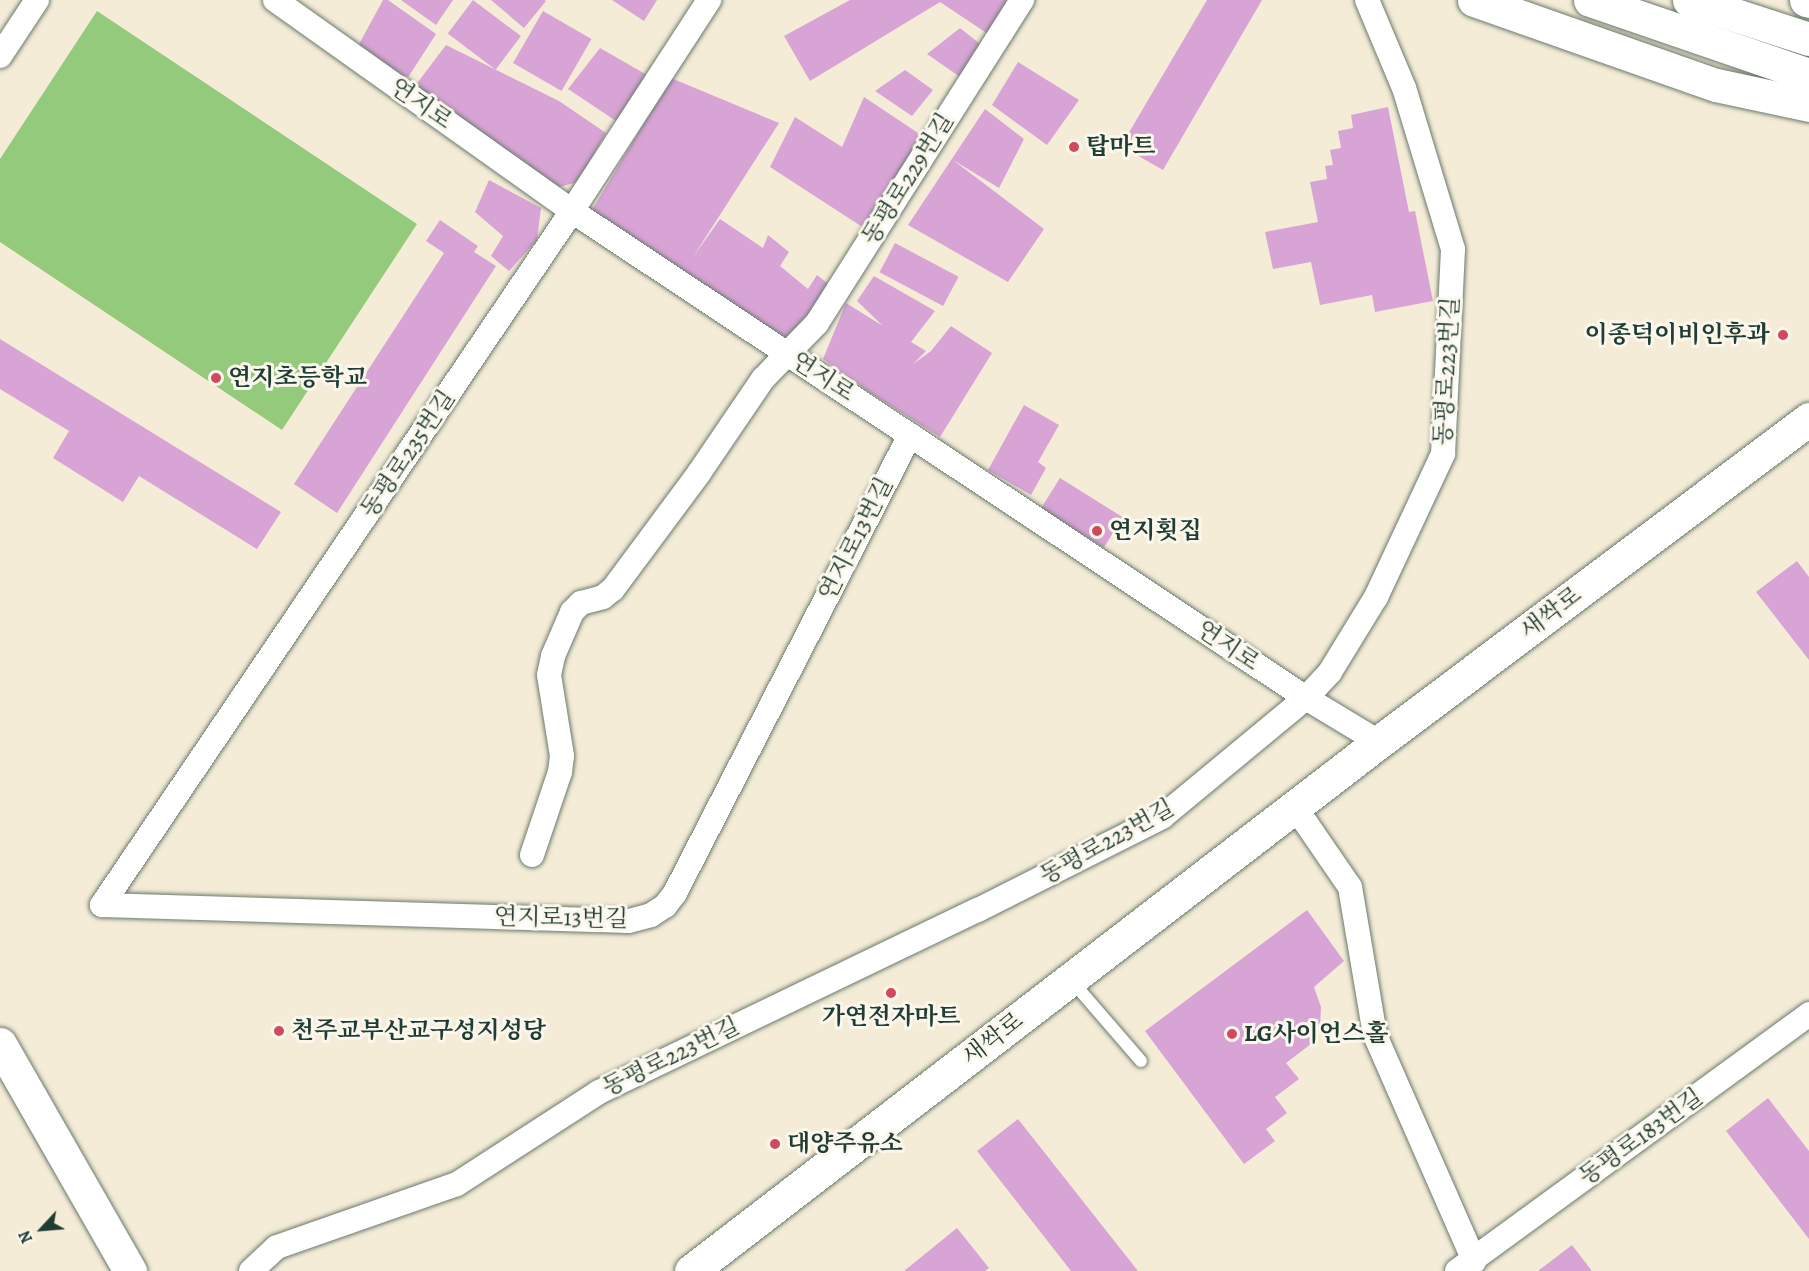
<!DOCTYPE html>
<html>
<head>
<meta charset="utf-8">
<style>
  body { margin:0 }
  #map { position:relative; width:1809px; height:1271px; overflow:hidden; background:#f4ecd7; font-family:Alegreya,"Noto Serif KR",serif }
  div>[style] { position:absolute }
  .green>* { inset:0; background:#94ca7c }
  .building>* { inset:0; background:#d8a4d6; transform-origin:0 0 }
  .roads { filter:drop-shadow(0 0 2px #6a7a6d) drop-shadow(0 0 2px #6a7a6d) }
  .lane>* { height:12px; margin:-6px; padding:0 6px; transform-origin:6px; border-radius:6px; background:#fff }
  .street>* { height:24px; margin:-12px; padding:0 12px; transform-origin:12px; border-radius:12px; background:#fff }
  .secondary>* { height:33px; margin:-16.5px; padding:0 16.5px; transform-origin:16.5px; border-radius:16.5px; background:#fff }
  .dots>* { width:16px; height:16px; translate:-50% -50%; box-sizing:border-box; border:3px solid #fbf7ec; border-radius:50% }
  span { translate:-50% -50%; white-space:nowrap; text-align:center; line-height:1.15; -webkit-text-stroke:6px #fbf7ec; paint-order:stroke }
  .street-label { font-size:24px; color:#1f3d34 }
  .poi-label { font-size:24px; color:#1f3d34; font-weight:700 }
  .left { translate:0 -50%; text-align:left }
  .right { translate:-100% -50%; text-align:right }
  .north { position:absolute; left:12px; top:1199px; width:60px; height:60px; -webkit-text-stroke:4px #fbf7ec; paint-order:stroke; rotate:244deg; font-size:16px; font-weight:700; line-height:24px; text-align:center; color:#1f3d34 }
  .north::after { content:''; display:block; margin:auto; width:21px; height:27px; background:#1f3d34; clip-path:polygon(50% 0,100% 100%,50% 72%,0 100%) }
</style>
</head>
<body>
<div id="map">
  <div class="green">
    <i style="clip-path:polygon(97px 11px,417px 224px,282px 430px,0 242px,0 159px)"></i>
  </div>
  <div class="building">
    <i style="clip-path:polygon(383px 0,388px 0,436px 34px,407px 79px,358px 46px)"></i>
    <i style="clip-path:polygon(401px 0,453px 0,436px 25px)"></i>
    <i style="left:473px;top:0;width:60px;height:42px;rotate:37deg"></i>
    <i style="clip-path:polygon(491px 0,544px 0,546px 1px,524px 28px)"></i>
    <i style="clip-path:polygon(612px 0,657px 0,644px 21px)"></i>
    <i style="clip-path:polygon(850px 0,1007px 0,988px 34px,940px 2px,810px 81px,784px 36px)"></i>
    <i style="clip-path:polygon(1207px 0,1262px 0,1163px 170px,1121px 146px)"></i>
    <i style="left:543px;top:11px;width:56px;height:60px;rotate:30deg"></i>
    <i style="clip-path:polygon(960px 28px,984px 47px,963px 79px,927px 54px)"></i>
    <i style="clip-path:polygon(446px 45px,559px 101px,606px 133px,578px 182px,556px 188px,415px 86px)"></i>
    <i style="clip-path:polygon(600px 48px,647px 75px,619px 123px,568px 89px)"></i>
    <i style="clip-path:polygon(1018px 62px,1079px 100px,1047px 145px,992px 105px)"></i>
    <i style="clip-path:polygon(905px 70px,933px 90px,912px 116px,875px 91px)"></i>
    <i style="clip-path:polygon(671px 78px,779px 123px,693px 257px,720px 219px,763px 248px,768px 235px,789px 252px,780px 266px,808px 289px,817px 275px,837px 291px,798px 333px,780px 339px,592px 210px)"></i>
    <i style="clip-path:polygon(864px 97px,921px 135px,867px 230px,770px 167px,795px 117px,842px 147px)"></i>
    <i style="clip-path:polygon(1388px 107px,1409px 212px,1415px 211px,1433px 301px,1375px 312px,1372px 295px,1320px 305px,1311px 262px,1273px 269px,1265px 232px,1318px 222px,1310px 182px,1327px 179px,1325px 166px,1333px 165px,1330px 150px,1341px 148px,1338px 131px,1353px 128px,1351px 115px)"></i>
    <i style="clip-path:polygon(985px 109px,1024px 139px,999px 188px,953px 160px,1044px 229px,1008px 282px,908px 225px)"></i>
    <i style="clip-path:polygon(489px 180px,541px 208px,537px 240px,509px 271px,491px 256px,503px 236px,475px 212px)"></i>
    <i style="clip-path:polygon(440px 220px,478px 246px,474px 252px,496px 266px,337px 513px,294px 484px,444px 253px,426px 241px)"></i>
    <i style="left:895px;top:243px;width:72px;height:33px;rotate:28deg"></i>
    <i style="clip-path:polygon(874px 276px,935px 311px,911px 342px,926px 351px,913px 364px,931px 351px,951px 326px,992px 353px,940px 437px,869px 392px,823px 359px,846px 303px,883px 326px,857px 301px)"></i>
    <i style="clip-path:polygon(0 339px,281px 512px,257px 549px,139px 476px,123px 502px,53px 458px,69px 431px,0 389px)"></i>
    <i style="clip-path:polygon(1024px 405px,1059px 425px,1038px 462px,1046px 468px,1031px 495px,988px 470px)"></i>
    <i style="left:1060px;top:478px;width:74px;height:36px;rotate:32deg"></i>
    <i style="clip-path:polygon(1797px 561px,1809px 577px,1809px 660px,1756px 592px)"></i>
    <i style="clip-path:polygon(1307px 910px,1344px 961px,1314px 987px,1321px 1007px,1320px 1029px,1311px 1044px,1286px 1063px,1299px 1079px,1275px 1097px,1287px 1113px,1266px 1129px,1275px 1141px,1244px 1164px,1145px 1031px)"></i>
    <i style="clip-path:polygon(1768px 1098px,1809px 1151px,1809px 1239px,1726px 1131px)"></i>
    <i style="clip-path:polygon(1018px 1119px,1138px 1271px,1071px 1271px,977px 1151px)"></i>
    <i style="clip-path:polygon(957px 1228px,989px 1268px,985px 1271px,904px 1271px)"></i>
    <i style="clip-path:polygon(1572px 1245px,1592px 1271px,1538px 1271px)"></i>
  </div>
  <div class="roads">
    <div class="lane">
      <i style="left:1071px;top:980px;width:107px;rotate:49.2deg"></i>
    </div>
    <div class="street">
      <i style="left:275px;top:0;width:364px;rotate:35.4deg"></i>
      <i style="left:572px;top:211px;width:881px;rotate:33.56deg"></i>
      <i style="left:1306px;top:698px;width:85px;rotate:31.1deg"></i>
      <i style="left:0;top:56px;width:67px;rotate:-56.5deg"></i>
      <i style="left:1295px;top:807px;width:97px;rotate:55.5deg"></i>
      <i style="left:1350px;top:887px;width:150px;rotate:80.4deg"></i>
      <i style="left:1375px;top:1035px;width:247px;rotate:66.3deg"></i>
      <i style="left:532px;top:855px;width:88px;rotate:-71.4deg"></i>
      <i style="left:560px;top:772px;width:16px;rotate:-83deg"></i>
      <i style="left:562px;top:756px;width:82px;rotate:-99.1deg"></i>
      <i style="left:549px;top:675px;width:19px;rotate:-78deg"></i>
      <i style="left:553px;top:656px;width:48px;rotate:-66.6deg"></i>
      <i style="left:572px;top:612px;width:13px;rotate:-45deg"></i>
      <i style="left:581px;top:603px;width:23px;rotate:-15deg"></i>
      <i style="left:603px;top:597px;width:13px;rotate:-39deg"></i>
      <i style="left:613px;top:589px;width:144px;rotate:-53.4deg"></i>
      <i style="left:699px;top:473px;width:114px;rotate:-55.8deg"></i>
      <i style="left:763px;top:379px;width:78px;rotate:-46deg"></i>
      <i style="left:817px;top:323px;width:383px;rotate:-57.6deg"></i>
      <i style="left:102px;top:905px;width:527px;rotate:1.74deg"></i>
      <i style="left:629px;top:921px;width:23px;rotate:-15deg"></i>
      <i style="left:651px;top:915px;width:17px;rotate:-33deg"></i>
      <i style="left:665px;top:906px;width:16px;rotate:-52deg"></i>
      <i style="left:675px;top:893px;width:515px;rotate:-62.84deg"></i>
      <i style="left:102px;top:905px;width:838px;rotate:-55.89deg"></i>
      <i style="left:572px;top:211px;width:252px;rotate:-57deg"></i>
      <i style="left:251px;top:1271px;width:35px;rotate:-43deg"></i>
      <i style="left:277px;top:1247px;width:191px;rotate:-19.3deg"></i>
      <i style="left:457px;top:1184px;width:169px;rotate:-32.9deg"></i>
      <i style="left:599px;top:1092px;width:420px;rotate:-25.7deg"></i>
      <i style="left:978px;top:910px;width:206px;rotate:-26.8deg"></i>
      <i style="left:1162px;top:817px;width:187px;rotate:-39.6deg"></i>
      <i style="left:1306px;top:698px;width:35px;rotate:-47deg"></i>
      <i style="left:1330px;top:672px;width:88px;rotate:-58.5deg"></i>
      <i style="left:1376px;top:597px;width:158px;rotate:-64.9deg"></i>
      <i style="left:1443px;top:454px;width:205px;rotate:-87.2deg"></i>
      <i style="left:1453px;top:249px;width:168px;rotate:-106.9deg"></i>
      <i style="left:1404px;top:88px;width:95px;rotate:-112.8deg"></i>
      <i style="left:1457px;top:1271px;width:436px;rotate:-36.1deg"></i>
    </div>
    <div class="secondary">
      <i style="left:1474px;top:0;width:256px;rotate:19.4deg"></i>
      <i style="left:1716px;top:85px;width:95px;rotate:12.1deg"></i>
      <i style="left:1590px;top:0;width:231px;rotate:18.9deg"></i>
      <i style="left:1689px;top:0;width:126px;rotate:18deg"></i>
      <i style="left:1806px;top:0;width:3px;rotate:18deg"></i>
      <i style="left:0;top:1044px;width:262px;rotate:60.2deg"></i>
      <i style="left:691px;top:1271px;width:868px;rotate:-37.56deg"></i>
      <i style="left:1379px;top:742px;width:538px;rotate:-36.91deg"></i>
    </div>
  </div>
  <div class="dots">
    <i style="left:1074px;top:147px;background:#d1495b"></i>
    <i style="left:1783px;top:335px;background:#d1495b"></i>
    <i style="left:216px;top:378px;background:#d1495b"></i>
    <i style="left:1097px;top:531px;background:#d1495b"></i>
    <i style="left:891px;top:993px;background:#d1495b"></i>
    <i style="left:279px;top:1031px;background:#d1495b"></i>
    <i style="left:1232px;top:1034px;background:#d1495b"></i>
    <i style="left:775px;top:1144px;background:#d1495b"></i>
  </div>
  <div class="street-label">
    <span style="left:421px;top:104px;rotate:35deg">연지로</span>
    <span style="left:908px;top:179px;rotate:-58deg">동평로229번길</span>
    <span style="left:1447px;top:371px;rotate:-87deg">동평로223번길</span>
    <span style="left:823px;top:377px;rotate:33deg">연지로</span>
    <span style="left:408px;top:454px;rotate:-56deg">동평로235번길</span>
    <span style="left:856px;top:539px;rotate:-63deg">연지로13번길</span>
    <span style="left:1551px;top:613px;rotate:-37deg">새싹로</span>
    <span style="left:1228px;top:646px;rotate:34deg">연지로</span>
    <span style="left:1107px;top:842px;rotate:-29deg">동평로223번길</span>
    <span style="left:561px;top:918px;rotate:1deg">연지로13번길</span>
    <span style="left:993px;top:1039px;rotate:-38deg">새싹로</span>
    <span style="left:671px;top:1057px;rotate:-26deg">동평로223번길</span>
    <span style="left:1641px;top:1137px;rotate:-36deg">동평로183번길</span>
  </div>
  <div class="poi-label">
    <span class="left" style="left:1086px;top:147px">탑마트</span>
    <span class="right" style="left:1770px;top:335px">이종덕이비인후과</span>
    <span class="left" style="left:228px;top:378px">연지초등학교</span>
    <span class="left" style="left:1109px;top:531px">연지횟집</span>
    <span style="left:891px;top:1017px">가연전자마트</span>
    <span class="left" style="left:291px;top:1031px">천주교부산교구성지성당</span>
    <span class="left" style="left:1244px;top:1034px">LG사이언스홀</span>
    <span class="left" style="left:787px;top:1144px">대양주유소</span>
  </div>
  <div class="north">N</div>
</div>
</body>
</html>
